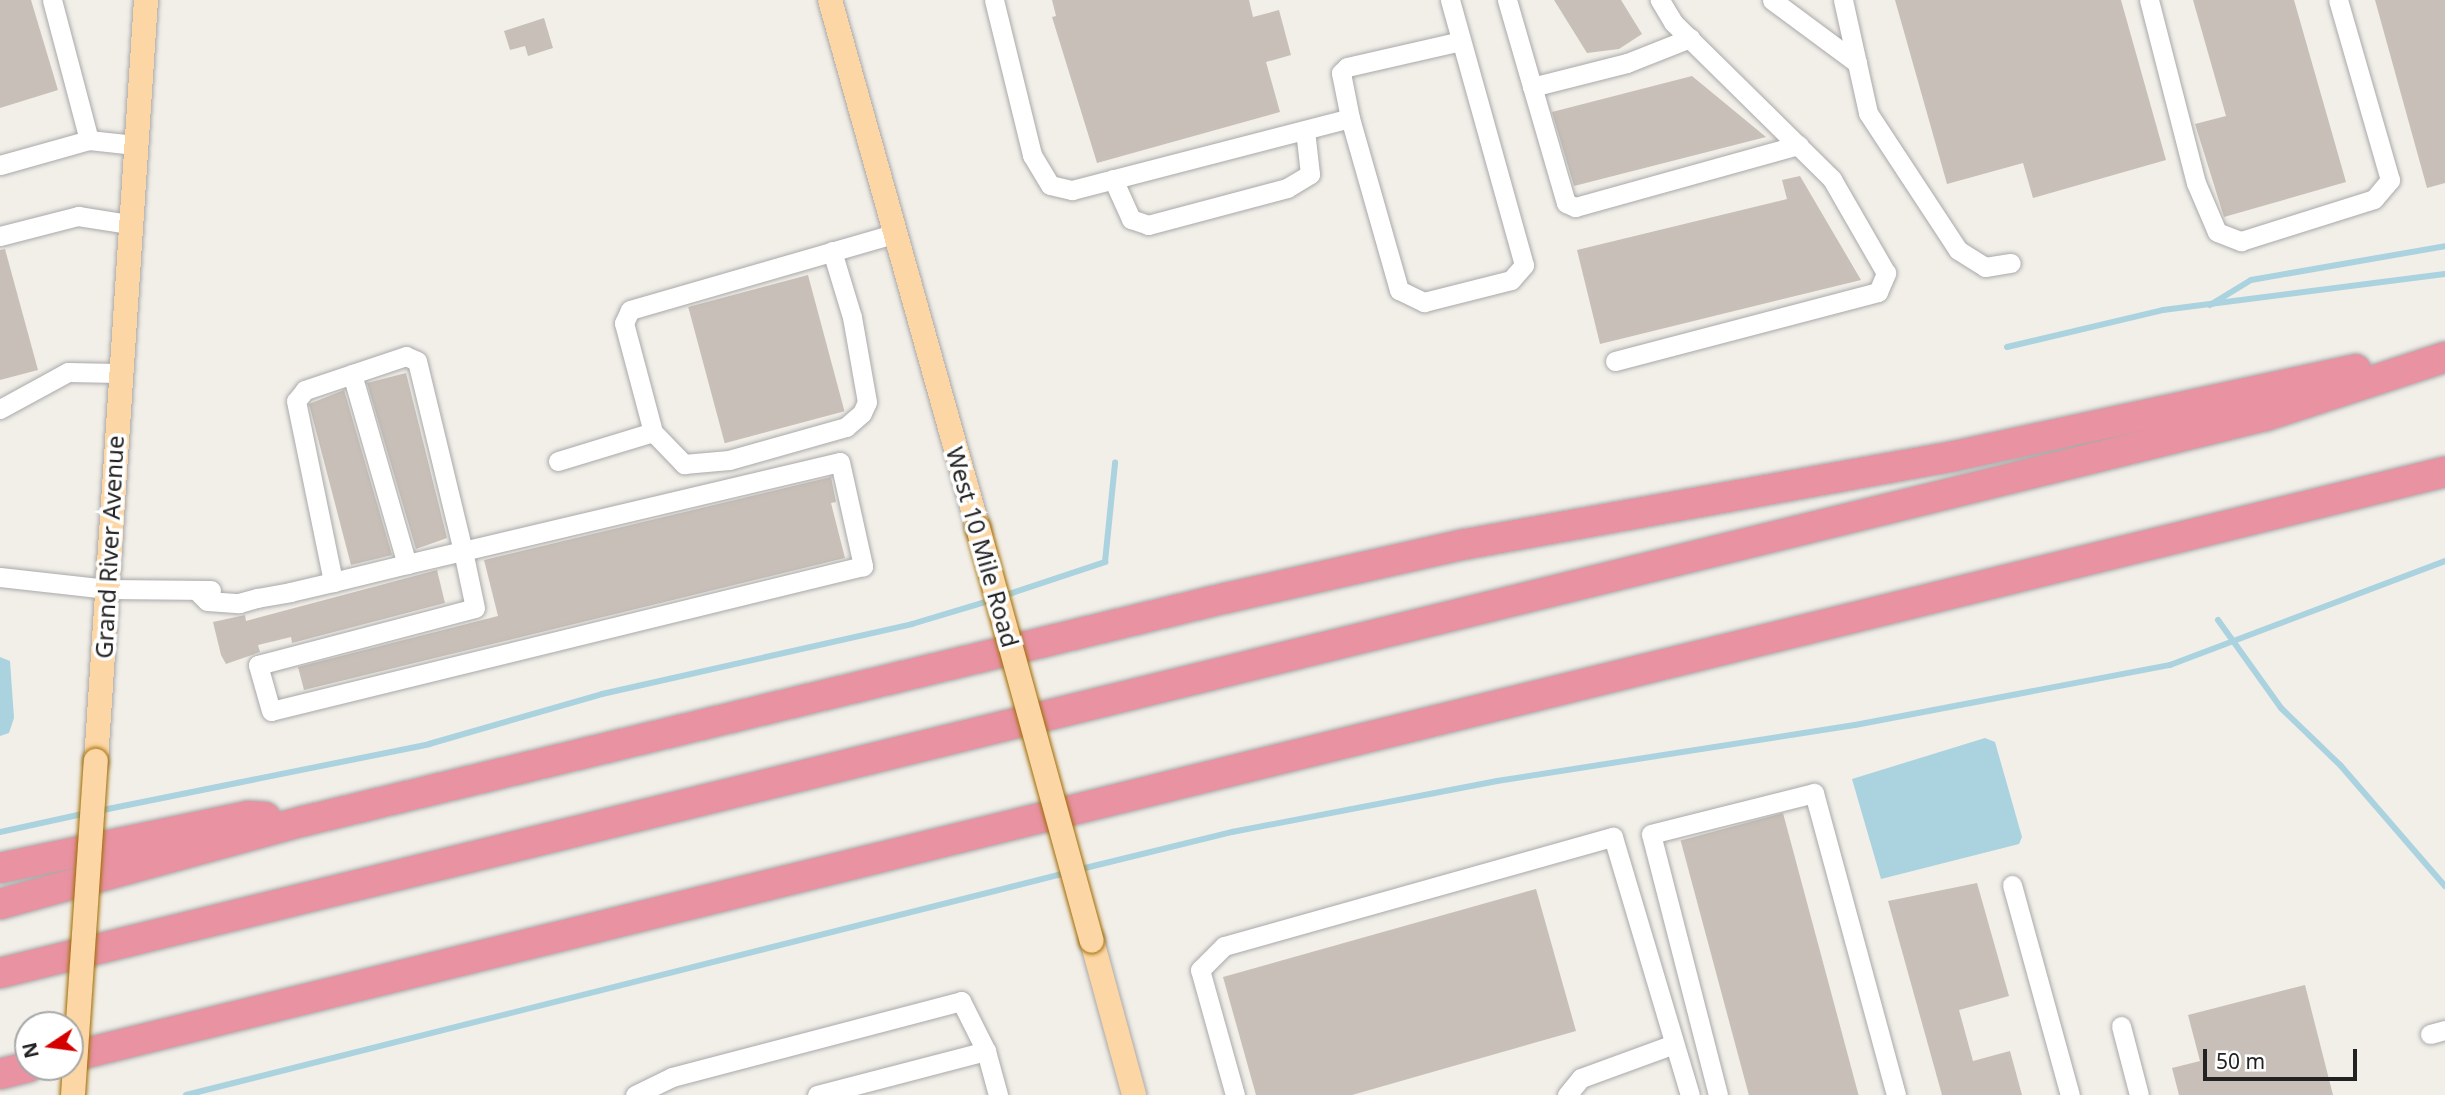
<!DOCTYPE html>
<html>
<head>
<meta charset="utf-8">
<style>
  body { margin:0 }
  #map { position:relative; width:2445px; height:1095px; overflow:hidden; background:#f2efe9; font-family:"Noto Sans",sans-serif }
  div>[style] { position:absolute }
  .water>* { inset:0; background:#aad3df }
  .stream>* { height:6px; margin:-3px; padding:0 3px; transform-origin:3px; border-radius:3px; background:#aad3df }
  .building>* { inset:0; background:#c7bfb8; transform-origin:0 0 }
  .roads { filter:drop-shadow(0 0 2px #a9a9a9) drop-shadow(0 0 2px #a9a9a9) }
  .minor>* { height:19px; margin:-9.5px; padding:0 9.5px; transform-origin:9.5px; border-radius:9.5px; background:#fff }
  .major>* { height:24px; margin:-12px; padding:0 12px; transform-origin:12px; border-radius:12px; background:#fcd6a4 }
  .highway>* { height:30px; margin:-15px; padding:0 15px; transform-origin:15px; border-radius:15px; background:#e892a2 }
  .bridges { filter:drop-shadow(0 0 2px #a06b00) drop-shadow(0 0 2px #a06b00) }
  .major-bridge>* { height:24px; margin:-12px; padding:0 12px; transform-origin:12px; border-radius:12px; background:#fcd6a4 }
  span { translate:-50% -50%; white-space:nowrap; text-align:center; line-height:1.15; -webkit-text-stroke:7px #fff; paint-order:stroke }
  .street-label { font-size:24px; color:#222 }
  .north { position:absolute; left:14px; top:1011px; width:70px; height:70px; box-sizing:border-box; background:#fff; border:2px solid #a7a7a7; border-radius:50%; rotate:257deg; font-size:19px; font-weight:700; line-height:28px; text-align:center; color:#222 }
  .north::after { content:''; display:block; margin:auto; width:24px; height:32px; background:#d40000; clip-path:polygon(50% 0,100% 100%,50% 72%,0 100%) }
  .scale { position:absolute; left:2203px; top:1049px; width:154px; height:32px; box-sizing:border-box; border:4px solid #222; border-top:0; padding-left:9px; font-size:21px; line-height:24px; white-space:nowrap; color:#222; -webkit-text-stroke:5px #fff; paint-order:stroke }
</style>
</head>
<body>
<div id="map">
  <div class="water">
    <i style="clip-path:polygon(0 657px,10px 661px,14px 718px,9px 733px,0 736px)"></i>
    <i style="clip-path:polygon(1985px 738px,1995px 742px,2022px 837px,2019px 844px,1881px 879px,1852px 779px)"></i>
  </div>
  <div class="stream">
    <i style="left:2210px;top:305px;width:48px;rotate:-31.4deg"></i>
    <i style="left:2251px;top:280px;width:197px;rotate:-9.9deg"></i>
    <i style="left:2007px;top:347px;width:160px;rotate:-13.3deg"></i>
    <i style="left:2163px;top:310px;width:284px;rotate:-7.3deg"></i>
    <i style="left:1003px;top:596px;width:108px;rotate:-18.4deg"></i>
    <i style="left:1105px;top:562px;width:100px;rotate:-84.2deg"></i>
    <i style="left:2218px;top:620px;width:108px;rotate:54.4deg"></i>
    <i style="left:2281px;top:708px;width:83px;rotate:44deg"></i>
    <i style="left:2341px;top:766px;width:159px;rotate:49.1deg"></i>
    <i style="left:98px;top:811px;width:338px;rotate:-11.4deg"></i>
    <i style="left:429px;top:744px;width:180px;rotate:-16.1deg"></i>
    <i style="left:602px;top:694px;width:318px;rotate:-12.7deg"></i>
    <i style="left:912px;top:624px;width:84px;rotate:-16.7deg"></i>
    <i style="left:0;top:832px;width:89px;rotate:-12.3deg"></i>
    <i style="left:1077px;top:870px;width:160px;rotate:-13.8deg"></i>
    <i style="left:1232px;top:832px;width:270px;rotate:-10.9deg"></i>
    <i style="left:1497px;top:781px;width:362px;rotate:-8.9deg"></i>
    <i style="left:1855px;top:725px;width:321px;rotate:-10.8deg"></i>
    <i style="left:2170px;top:665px;width:294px;rotate:-20.7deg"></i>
    <i style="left:186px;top:1095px;width:908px;rotate:-14.16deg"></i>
  </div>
  <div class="building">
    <i style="clip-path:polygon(0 0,31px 0,58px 90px,0 108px)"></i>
    <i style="clip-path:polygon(1052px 0,1249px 0,1253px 17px,1279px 10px,1291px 55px,1266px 62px,1280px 112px,1097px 163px,1052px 17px,1056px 16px)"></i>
    <i style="clip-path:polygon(1554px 0,1621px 0,1642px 34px,1619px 49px,1587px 53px)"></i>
    <i style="clip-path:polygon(1895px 0,2121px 0,2166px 160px,2033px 198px,2023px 163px,1947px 184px)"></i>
    <i style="clip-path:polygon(2193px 0,2294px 0,2346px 182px,2224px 217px,2195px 124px,2226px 116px)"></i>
    <i style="clip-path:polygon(2375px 0,2445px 0,2445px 183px,2427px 188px)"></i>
    <i style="clip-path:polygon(544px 18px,553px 48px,528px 56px,525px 46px,510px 50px,504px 31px)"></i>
    <i style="clip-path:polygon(1692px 76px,1766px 137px,1574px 186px,1552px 112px)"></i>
    <i style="clip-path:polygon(1800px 176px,1861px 280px,1600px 344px,1577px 250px,1787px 199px,1782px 180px)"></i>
    <i style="clip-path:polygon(5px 249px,38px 370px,0 380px,0 250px)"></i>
    <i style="left:808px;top:275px;width:141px;height:124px;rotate:75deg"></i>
    <i style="clip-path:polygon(406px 373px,447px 538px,416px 549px,367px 383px)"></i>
    <i style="clip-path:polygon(344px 390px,392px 555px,351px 565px,309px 404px)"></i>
    <i style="clip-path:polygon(831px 477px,836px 502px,831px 503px,845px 558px,304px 690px,298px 667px,498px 616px,484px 560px)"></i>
    <i style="clip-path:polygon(437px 570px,445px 603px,292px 643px,291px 637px,258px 645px,260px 652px,226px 664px,221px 655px,213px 622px,245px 615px,246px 621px)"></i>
    <i style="left:1783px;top:813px;width:292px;height:106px;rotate:75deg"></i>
    <i style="clip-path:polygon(1977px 883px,2009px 996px,1959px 1010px,1973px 1061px,2010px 1051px,2022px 1095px,1942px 1095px,1888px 901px)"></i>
    <i style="clip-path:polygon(1536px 889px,1576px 1031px,1352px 1095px,1256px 1095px,1223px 977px)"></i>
    <i style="clip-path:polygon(2305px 985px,2333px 1095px,2179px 1095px,2172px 1068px,2200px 1061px,2188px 1015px)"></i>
  </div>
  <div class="roads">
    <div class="minor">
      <i style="left:52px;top:0;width:145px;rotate:75.2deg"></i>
      <i style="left:994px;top:0;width:160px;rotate:76.2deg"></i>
      <i style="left:1032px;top:155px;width:35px;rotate:59deg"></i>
      <i style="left:1050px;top:185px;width:23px;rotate:13deg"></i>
      <i style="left:1072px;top:190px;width:287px;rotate:-14.5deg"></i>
      <i style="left:1350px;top:118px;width:179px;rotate:74.1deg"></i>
      <i style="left:1399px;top:290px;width:28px;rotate:26deg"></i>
      <i style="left:1424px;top:302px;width:90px;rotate:-14.2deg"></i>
      <i style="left:1511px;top:280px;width:20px;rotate:-49deg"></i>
      <i style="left:1524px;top:265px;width:275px;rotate:-105.6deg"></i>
      <i style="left:1507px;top:0;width:211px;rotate:73.8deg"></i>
      <i style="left:1566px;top:203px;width:10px;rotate:24deg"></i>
      <i style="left:1575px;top:207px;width:232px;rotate:-15.5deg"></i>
      <i style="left:1772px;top:0;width:106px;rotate:36.5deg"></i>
      <i style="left:1843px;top:0;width:116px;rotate:77.5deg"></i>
      <i style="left:1868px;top:113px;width:164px;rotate:56.7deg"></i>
      <i style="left:1958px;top:250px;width:32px;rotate:32deg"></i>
      <i style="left:1985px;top:267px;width:26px;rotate:-9deg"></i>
      <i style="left:2149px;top:0;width:189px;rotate:75.6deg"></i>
      <i style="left:2196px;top:183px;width:53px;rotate:66.8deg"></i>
      <i style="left:2217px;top:232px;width:26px;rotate:21deg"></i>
      <i style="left:2241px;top:241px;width:139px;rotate:-17.5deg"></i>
      <i style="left:2374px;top:199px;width:25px;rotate:-50deg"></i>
      <i style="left:2390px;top:180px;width:187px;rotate:-106.1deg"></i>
      <i style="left:1532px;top:87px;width:98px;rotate:-14.2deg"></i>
      <i style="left:1627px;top:63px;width:68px;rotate:-21.6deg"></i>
      <i style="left:1350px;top:118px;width:46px;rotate:-101.3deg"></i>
      <i style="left:1341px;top:73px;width:8px;rotate:-45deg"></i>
      <i style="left:1347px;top:67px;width:117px;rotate:-12.8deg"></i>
      <i style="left:0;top:165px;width:92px;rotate:-15.7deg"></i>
      <i style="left:89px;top:140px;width:46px;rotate:6.2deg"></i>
      <i style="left:1113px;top:179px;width:44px;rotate:65.8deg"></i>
      <i style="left:1131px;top:219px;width:18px;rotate:19deg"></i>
      <i style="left:1148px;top:225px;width:144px;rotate:-14.9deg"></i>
      <i style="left:1287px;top:188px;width:27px;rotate:-31deg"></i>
      <i style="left:1310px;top:174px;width:44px;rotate:-96.5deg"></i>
      <i style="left:0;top:236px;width:81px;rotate:-14.4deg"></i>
      <i style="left:78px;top:216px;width:52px;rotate:8.9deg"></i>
      <i style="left:1615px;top:361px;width:272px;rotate:-14.7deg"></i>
      <i style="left:1878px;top:292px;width:21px;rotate:-67deg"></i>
      <i style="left:1886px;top:273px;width:108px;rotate:-119.9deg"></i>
      <i style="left:1832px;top:179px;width:223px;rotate:-135.4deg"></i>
      <i style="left:1673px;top:22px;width:26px;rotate:-121deg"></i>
      <i style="left:352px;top:374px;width:198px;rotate:73.9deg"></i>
      <i style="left:0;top:409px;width:77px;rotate:-28.6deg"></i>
      <i style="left:68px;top:372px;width:50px;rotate:1.1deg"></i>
      <i style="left:653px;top:432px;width:45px;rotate:45.9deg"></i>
      <i style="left:684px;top:464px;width:45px;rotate:-5.1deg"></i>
      <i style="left:729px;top:460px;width:122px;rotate:-15.8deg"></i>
      <i style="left:846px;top:427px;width:21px;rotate:-41deg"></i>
      <i style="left:862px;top:413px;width:12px;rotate:-66deg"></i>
      <i style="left:867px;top:402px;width:86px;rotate:-100deg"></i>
      <i style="left:852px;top:317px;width:69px;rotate:-106.9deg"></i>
      <i style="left:558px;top:461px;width:99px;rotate:-17deg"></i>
      <i style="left:653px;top:432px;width:113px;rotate:-104.9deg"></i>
      <i style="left:624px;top:323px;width:14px;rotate:-65deg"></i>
      <i style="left:630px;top:310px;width:274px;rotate:-16.1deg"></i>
      <i style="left:0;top:577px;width:108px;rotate:6.4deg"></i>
      <i style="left:107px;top:589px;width:104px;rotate:0.6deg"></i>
      <i style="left:199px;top:593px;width:11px;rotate:45deg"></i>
      <i style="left:207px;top:601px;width:32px;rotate:4deg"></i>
      <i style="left:239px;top:603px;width:19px;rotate:-16deg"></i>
      <i style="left:257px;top:598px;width:34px;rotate:-10deg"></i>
      <i style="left:290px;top:592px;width:44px;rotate:-13.1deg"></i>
      <i style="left:333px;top:582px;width:76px;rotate:-13.7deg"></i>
      <i style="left:407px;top:564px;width:57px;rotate:-13.1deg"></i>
      <i style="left:463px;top:551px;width:387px;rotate:-13.3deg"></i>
      <i style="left:840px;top:462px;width:107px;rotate:77.5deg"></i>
      <i style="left:863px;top:566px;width:609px;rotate:166.24deg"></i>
      <i style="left:271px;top:711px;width:48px;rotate:-105.8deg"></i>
      <i style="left:258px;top:665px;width:224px;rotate:-14.7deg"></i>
      <i style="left:475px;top:608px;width:58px;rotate:-101.9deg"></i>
      <i style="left:463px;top:551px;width:195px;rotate:-103.6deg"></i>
      <i style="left:417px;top:361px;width:12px;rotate:-156deg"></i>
      <i style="left:406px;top:356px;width:107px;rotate:161.4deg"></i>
      <i style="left:305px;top:390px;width:14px;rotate:129deg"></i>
      <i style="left:296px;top:401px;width:185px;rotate:78.4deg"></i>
      <i style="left:2012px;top:885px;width:218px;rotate:74.6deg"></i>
      <i style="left:2121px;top:1026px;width:71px;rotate:75.4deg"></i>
      <i style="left:2430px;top:1034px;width:16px;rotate:-15deg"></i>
      <i style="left:635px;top:1095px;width:41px;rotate:-25.9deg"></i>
      <i style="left:672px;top:1077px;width:299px;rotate:-14.7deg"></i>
      <i style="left:961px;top:1001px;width:56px;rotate:63.4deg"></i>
      <i style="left:817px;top:1095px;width:175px;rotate:-14.6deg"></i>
      <i style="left:986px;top:1051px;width:46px;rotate:74.7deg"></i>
      <i style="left:1235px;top:1095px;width:130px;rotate:-105.6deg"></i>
      <i style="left:1200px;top:970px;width:34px;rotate:-45deg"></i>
      <i style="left:1224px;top:946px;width:404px;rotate:-15.7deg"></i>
      <i style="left:1613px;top:837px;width:269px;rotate:73.4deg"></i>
      <i style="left:1567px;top:1095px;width:22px;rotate:-51deg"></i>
      <i style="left:1581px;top:1078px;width:99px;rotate:-20.1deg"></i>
      <i style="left:1718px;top:1095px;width:269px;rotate:-104.4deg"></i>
      <i style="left:1651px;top:834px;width:168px;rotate:-14.1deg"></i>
      <i style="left:1814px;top:793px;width:313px;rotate:74.8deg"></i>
    </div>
    <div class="major">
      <i style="left:830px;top:0;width:548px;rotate:74.34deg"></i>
      <i style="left:96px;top:761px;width:763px;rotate:-86.24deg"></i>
      <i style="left:1092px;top:941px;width:160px;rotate:74.7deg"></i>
    </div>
    <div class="highway">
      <i style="left:0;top:868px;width:253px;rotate:-11.8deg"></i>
      <i style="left:248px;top:816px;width:17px;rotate:3deg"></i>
      <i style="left:0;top:904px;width:315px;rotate:-15.3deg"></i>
      <i style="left:304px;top:821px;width:949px;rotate:-13.6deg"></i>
      <i style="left:1226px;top:598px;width:241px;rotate:-12.7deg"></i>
      <i style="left:1461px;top:545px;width:502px;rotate:-10.21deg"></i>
      <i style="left:1955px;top:456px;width:410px;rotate:-12.2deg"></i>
      <i style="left:0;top:973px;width:2332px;rotate:-13.82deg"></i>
      <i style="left:2265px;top:416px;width:189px;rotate:-18.1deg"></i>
      <i style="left:70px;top:1057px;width:2446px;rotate:-13.84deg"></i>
      <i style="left:0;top:1074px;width:30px;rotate:-14deg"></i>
    </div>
  </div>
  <div class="bridges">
    <div class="major-bridge">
      <i style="left:978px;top:528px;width:428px;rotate:74.6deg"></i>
      <i style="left:73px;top:1095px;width:335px;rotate:-86.1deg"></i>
    </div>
  </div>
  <div class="street-label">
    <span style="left:109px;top:547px;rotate:-87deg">Grand River Avenue</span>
    <span style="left:983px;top:547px;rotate:74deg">West 10 Mile Road</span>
  </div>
  <div class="north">N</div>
  <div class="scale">50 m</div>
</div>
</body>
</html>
